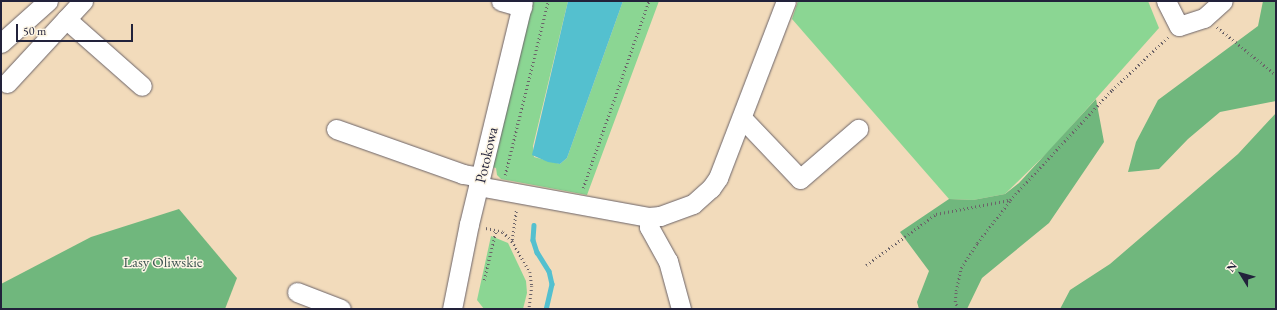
<!DOCTYPE html>
<html>
<head>
<meta charset="utf-8">
<style>
  body { margin:0 }
  #map { position:relative; width:1277px; height:310px; overflow:hidden; background:#f2dbbb; font-family:"EB Garamond",serif }
  div>[style] { position:absolute }
  .green>* { inset:0; background:#8bd693 }
  .forest>* { inset:0; background:#70b77d }
  .water>* { inset:0; background:#54c0cf }
  .stream>* { height:4.5px; margin:-2.25px; padding:0 2.25px; transform-origin:2.25px; border-radius:2.25px; background:#54c0cf }
  .path>* { height:2.5px; margin-top:-1.25px; transform-origin:0; background:repeating-linear-gradient(90deg,#6b6368 0 1px,transparent 0 4px) }
  .roads { filter:drop-shadow(0 0 1px #6b6368) drop-shadow(0 0 1px #6b6368) }
  .minor>* { height:19px; margin:-9.5px; padding:0 9.5px; transform-origin:9.5px; border-radius:9.5px; background:#fff }
  span { translate:-50% -50%; white-space:nowrap; text-align:center; line-height:1.15; -webkit-text-stroke:3px #fcf5e5; paint-order:stroke }
  .street-label { font-size:15px; color:#22223b }
  .park-label { font-size:15px; color:#425855 }
  .frame { position:absolute; inset:0; border:2px solid #22223b; pointer-events:none }
  .north { position:absolute; left:1221px; top:254px; width:40px; height:40px; -webkit-text-stroke:3px #fcf5e5; paint-order:stroke; rotate:307deg; font-size:11px; font-weight:700; line-height:16px; text-align:center; color:#22223b }
  .north::after { content:''; display:block; margin:auto; width:14px; height:18px; background:#22223b; clip-path:polygon(50% 0,100% 100%,50% 72%,0 100%) }
  .scale { position:absolute; left:16px; top:24px; width:117px; height:18px; box-sizing:border-box; border:2px solid #22223b; border-top:0; padding-left:5px; font-size:12px; line-height:14px; white-space:nowrap; color:#22223b; -webkit-text-stroke:3px #fcf5e5; paint-order:stroke }
</style>
</head>
<body>
<div id="map">
  <div class="green">
    <i style="clip-path:polygon(531px 1px,568px 1px,533px 146px,534px 157px,560px 164px,567px 158px,623px 1px,659px 1px,587px 195px,501px 179px,497px 175px,496px 168px,492px 167px)"></i>
    <i style="clip-path:polygon(798px 1px,1148px 1px,1159px 28px,1050px 150px,1005px 194px,973px 200px,949px 199px,792px 19px)"></i>
    <i style="clip-path:polygon(491px 236px,508px 243px,526px 281px,527px 293px,523px 309px,484px 309px,477px 300px)"></i>
  </div>
  <div class="forest">
    <i style="clip-path:polygon(1263px 1px,1276px 1px,1276px 101px,1220px 112px,1188px 139px,1159px 169px,1128px 172px,1136px 142px,1158px 100px,1258px 26px)"></i>
    <i style="clip-path:polygon(1096px 99px,1104px 142px,1049px 223px,982px 278px,967px 309px,919px 309px,917px 302px,929px 271px,900px 232px,949px 199px,973px 200px,1005px 194px,1019px 183px)"></i>
    <i style="clip-path:polygon(1276px 113px,1276px 309px,1060px 309px,1070px 290px,1110px 264px,1238px 154px)"></i>
    <i style="clip-path:polygon(179px 209px,237px 278px,225px 309px,1px 309px,1px 284px,91px 237px)"></i>
  </div>
  <div class="water">
    <i style="clip-path:polygon(568px 1px,623px 1px,567px 158px,560px 164px,548px 162px,532px 155px)"></i>
  </div>
  <div class="stream">
    <i style="left:534px;top:225px;width:15px;rotate:94deg"></i>
    <i style="left:533px;top:240px;width:13px;rotate:72deg"></i>
    <i style="left:537px;top:252px;width:22px;rotate:58deg"></i>
    <i style="left:549px;top:271px;width:13px;rotate:77deg"></i>
    <i style="left:552px;top:284px;width:26px;rotate:103deg"></i>
  </div>
  <div class="path">
    <i style="left:1217px;top:27px;width:76px;rotate:39.1deg"></i>
    <i style="left:505px;top:175px;width:179px;rotate:-76.1deg"></i>
    <i style="left:583px;top:188px;width:198px;rotate:-70.6deg"></i>
    <i style="left:486px;top:228px;width:17px;rotate:13deg"></i>
    <i style="left:503px;top:232px;width:13px;rotate:45deg"></i>
    <i style="left:512px;top:241px;width:36px;rotate:60deg"></i>
    <i style="left:530px;top:272px;width:14px;rotate:82deg"></i>
    <i style="left:532px;top:286px;width:23px;rotate:97deg"></i>
    <i style="left:512px;top:240px;width:30px;rotate:-82deg"></i>
    <i style="left:866px;top:265px;width:87px;rotate:-36.1deg"></i>
    <i style="left:936px;top:214px;width:75px;rotate:-10.7deg"></i>
    <i style="left:1010px;top:200px;width:150px;rotate:-47.2deg"></i>
    <i style="left:1112px;top:90px;width:77px;rotate:-43.4deg"></i>
    <i style="left:484px;top:280px;width:51px;rotate:-76.5deg"></i>
    <i style="left:958px;top:309px;width:8px;rotate:-113deg"></i>
    <i style="left:955px;top:302px;width:11px;rotate:-85deg"></i>
    <i style="left:956px;top:291px;width:24px;rotate:-78deg"></i>
    <i style="left:961px;top:268px;width:30px;rotate:-57deg"></i>
    <i style="left:977px;top:243px;width:53px;rotate:-51.8deg"></i>
  </div>
  <div class="roads">
    <div class="minor">
      <i style="left:501px;top:1px;width:22px;rotate:16deg"></i>
      <i style="left:1166px;top:1px;width:28px;rotate:63deg"></i>
      <i style="left:1179px;top:26px;width:26px;rotate:-18deg"></i>
      <i style="left:1204px;top:18px;width:25px;rotate:-42deg"></i>
      <i style="left:66px;top:19px;width:101px;rotate:41.4deg"></i>
      <i style="left:1px;top:43px;width:63px;rotate:-41.8deg"></i>
      <i style="left:7px;top:83px;width:112px;rotate:-47.2deg"></i>
      <i style="left:742px;top:118px;width:84px;rotate:46.4deg"></i>
      <i style="left:800px;top:179px;width:77px;rotate:-40.8deg"></i>
      <i style="left:336px;top:129px;width:135px;rotate:19.5deg"></i>
      <i style="left:463px;top:174px;width:17px;rotate:10deg"></i>
      <i style="left:478px;top:186px;width:174px;rotate:10.3deg"></i>
      <i style="left:649px;top:217px;width:11px;rotate:-5deg"></i>
      <i style="left:660px;top:216px;width:35px;rotate:-20deg"></i>
      <i style="left:693px;top:204px;width:24px;rotate:-42deg"></i>
      <i style="left:711px;top:188px;width:12px;rotate:-55deg"></i>
      <i style="left:718px;top:178px;width:190px;rotate:-69deg"></i>
      <i style="left:649px;top:217px;width:10px;rotate:90deg"></i>
      <i style="left:649px;top:227px;width:39px;rotate:61deg"></i>
      <i style="left:668px;top:261px;width:50px;rotate:74.8deg"></i>
      <i style="left:297px;top:292px;width:47px;rotate:21.1deg"></i>
      <i style="left:452px;top:309px;width:87px;rotate:-78.7deg"></i>
      <i style="left:469px;top:224px;width:229px;rotate:-76.4deg"></i>
    </div>
  </div>
  <div class="street-label">
    <span style="left:486px;top:155px;rotate:-77deg">Potokowa</span>
  </div>
  <div class="park-label">
    <span style="left:163px;top:262px">Lasy Oliwskie</span>
  </div>
  <div class="frame"></div>
  <div class="north">N</div>
  <div class="scale">50 m</div>
</div>
</body>
</html>
